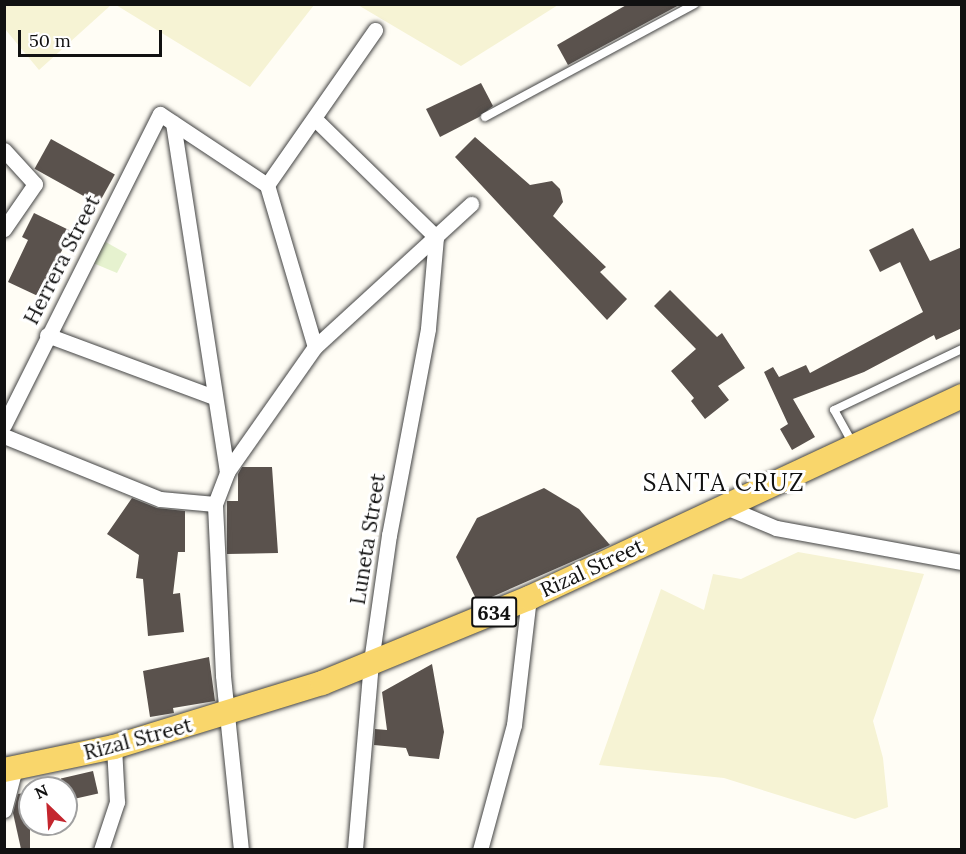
<!DOCTYPE html>
<html>
<head>
<meta charset="utf-8">
<style>
  body { margin:0 }
  #map { position:relative; width:966px; height:854px; overflow:hidden; background:#fffdf5; font-family:Lora,serif }
  div>[style] { position:absolute }
  .farmland>* { inset:0; background:#f6f3d4 }
  .pitch>* { inset:0; background:#e6f2cf }
  .building>* { inset:0; background:#5a524d; transform-origin:0 0 }
  .roads { filter:drop-shadow(0 0 2px #444) drop-shadow(0 0 2px #444) }
  .service>* { height:8px; margin:-4px; padding:0 4px; transform-origin:4px; border-radius:4px; background:#fff }
  .minor>* { height:15px; margin:-7.5px; padding:0 7.5px; transform-origin:7.5px; border-radius:7.5px; background:#fff }
  .primary>* { height:24px; margin:-12px; padding:0 12px; transform-origin:12px; border-radius:12px; background:#f9d66b }
  span { translate:-50% -50%; white-space:nowrap; text-align:center; line-height:1.15; -webkit-text-stroke:6px #fff; paint-order:stroke }
  .shield-label span { padding:2px 4px; background:#fff; border:2px solid; border-radius:4px; -webkit-text-stroke-width:0 }
  .shield-label { font-size:20px; color:#111; font-weight:700 }
  .street-label { font-size:21px; color:#111 }
  .quarter-label { font-size:24px; color:#111; letter-spacing:1.5px }
  .frame { position:absolute; inset:0; border:6px solid #111; pointer-events:none }
  .north { position:absolute; left:18px; top:776px; width:60px; height:60px; box-sizing:border-box; background:#fff; border:2px solid #a0a0a0; border-radius:50%; rotate:335deg; font-size:16px; font-weight:700; line-height:24px; text-align:center; color:#111 }
  .north::after { content:''; display:block; margin:auto; width:21px; height:27px; background:#c4262e; clip-path:polygon(50% 0,100% 100%,50% 72%,0 100%) }
  .scale { position:absolute; left:18px; top:30px; width:144px; height:27px; box-sizing:border-box; border:3px solid #111; border-top:0; padding-left:8px; font-size:18px; line-height:21px; white-space:nowrap; color:#111; -webkit-text-stroke:4px #fff; paint-order:stroke }
</style>
</head>
<body>
<div id="map">
  <div class="farmland">
    <i style="clip-path:polygon(4px 5px,5px 4px,111px 5px,39px 70px,5px 29px)"></i>
    <i style="clip-path:polygon(116px 5px,314px 5px,250px 87px)"></i>
    <i style="clip-path:polygon(358px 5px,558px 5px,461px 66px)"></i>
    <i style="clip-path:polygon(798px 552px,924px 574px,873px 721px,883px 758px,888px 807px,855px 819px,724px 778px,599px 765px,661px 589px,704px 610px,713px 574px,741px 579px)"></i>
  </div>
  <div class="pitch">
    <i style="clip-path:polygon(104px 241px,127px 254px,117px 273px,93px 263px)"></i>
  </div>
  <div class="building">
    <i style="clip-path:polygon(628px 4px,681px 4px,568px 65px,557px 45px)"></i>
    <i style="clip-path:polygon(481px 83px,493px 106px,479px 117px,440px 137px,426px 109px)"></i>
    <i style="clip-path:polygon(475px 137px,530px 185px,552px 181px,560px 189px,563px 202px,553px 216px,606px 267px,600px 272px,627px 299px,607px 320px,455px 157px)"></i>
    <i style="left:51px;top:139px;width:73px;height:34px;rotate:29deg"></i>
    <i style="clip-path:polygon(34px 213px,71px 231px,40px 297px,8px 282px,28px 240px,22px 237px)"></i>
    <i style="clip-path:polygon(913px 228px,930px 261px,962px 247px,962px 328px,936px 340px,934px 335px,864px 372px,793px 399px,815px 437px,792px 450px,780px 429px,788px 424px,764px 372px,773px 367px,779px 377px,806px 365px,810px 373px,923px 312px,900px 262px,880px 272px,869px 250px)"></i>
    <i style="clip-path:polygon(670px 290px,717px 337px,722px 333px,745px 368px,718px 386px,729px 400px,705px 419px,691px 401px,694px 398px,671px 371px,696px 349px,654px 306px)"></i>
    <i style="clip-path:polygon(242px 467px,272px 467px,278px 553px,227px 554px,227px 501px,238px 501px,238px 474px)"></i>
    <i style="clip-path:polygon(544px 488px,579px 509px,610px 545px,478px 603px,456px 557px,477px 518px)"></i>
    <i style="clip-path:polygon(132px 498px,157px 508px,185px 511px,185px 552px,178px 552px,173px 594px,180px 593px,184px 632px,148px 636px,143px 579px,136px 578px,139px 555px,107px 534px)"></i>
    <i style="clip-path:polygon(209px 657px,215px 701px,173px 708px,174px 713px,150px 717px,143px 671px)"></i>
    <i style="clip-path:polygon(432px 664px,444px 732px,439px 759px,409px 756px,406px 748px,374px 745px,375px 729px,387px 730px,382px 692px)"></i>
    <i style="left:93px;top:771px;width:23px;height:33px;rotate:77deg"></i>
    <i style="clip-path:polygon(30px 792px,30px 849px,21px 849px,13px 813px,18px 794px)"></i>
  </div>
  <div class="roads">
    <div class="service">
      <i style="left:485px;top:117px;width:238px;rotate:-28.3deg"></i>
      <i style="left:853px;top:444px;width:39px;rotate:-119deg"></i>
      <i style="left:834px;top:410px;width:142px;rotate:-25.5deg"></i>
    </div>
    <div class="minor">
      <i style="left:316px;top:120px;width:168px;rotate:44.3deg"></i>
      <i style="left:436px;top:237px;width:92px;rotate:95deg"></i>
      <i style="left:428px;top:329px;width:210px;rotate:100.7deg"></i>
      <i style="left:389px;top:535px;width:128px;rotate:98.1deg"></i>
      <i style="left:371px;top:662px;width:189px;rotate:94.9deg"></i>
      <i style="left:173px;top:123px;width:353px;rotate:81.2deg"></i>
      <i style="left:4px;top:150px;width:46px;rotate:47.6deg"></i>
      <i style="left:35px;top:184px;width:55px;rotate:124.6deg"></i>
      <i style="left:267px;top:185px;width:189px;rotate:-55.1deg"></i>
      <i style="left:47px;top:335px;width:178px;rotate:20.4deg"></i>
      <i style="left:4px;top:425px;width:348px;rotate:-63.4deg"></i>
      <i style="left:160px;top:114px;width:128px;rotate:33.6deg"></i>
      <i style="left:267px;top:185px;width:169px;rotate:73.5deg"></i>
      <i style="left:4px;top:436px;width:168px;rotate:22deg"></i>
      <i style="left:160px;top:499px;width:55px;rotate:5.2deg"></i>
      <i style="left:726px;top:507px;width:54px;rotate:22.8deg"></i>
      <i style="left:776px;top:528px;width:189px;rotate:10.4deg"></i>
      <i style="left:4px;top:810px;width:43px;rotate:-75.3deg"></i>
      <i style="left:101px;top:850px;width:51px;rotate:-71.6deg"></i>
      <i style="left:117px;top:802px;width:55px;rotate:-93.1deg"></i>
      <i style="left:241px;top:850px;width:176px;rotate:-95.9deg"></i>
      <i style="left:223px;top:675px;width:171px;rotate:-92.7deg"></i>
      <i style="left:215px;top:504px;width:34px;rotate:-69deg"></i>
      <i style="left:227px;top:472px;width:153px;rotate:-54.9deg"></i>
      <i style="left:315px;top:347px;width:212px;rotate:-42.5deg"></i>
      <i style="left:480px;top:850px;width:130px;rotate:-74.8deg"></i>
      <i style="left:514px;top:725px;width:128px;rotate:-83.3deg"></i>
    </div>
    <div class="primary">
      <i style="left:4px;top:770px;width:112px;rotate:-11.8deg"></i>
      <i style="left:114px;top:747px;width:218px;rotate:-17.1deg"></i>
      <i style="left:322px;top:683px;width:224px;rotate:-22.3deg"></i>
      <i style="left:529px;top:598px;width:478px;rotate:-25deg"></i>
    </div>
  </div>
  <div class="shield-label">
    <span style="left:494px;top:612px">634</span>
  </div>
  <div class="street-label">
    <span style="left:62px;top:260px;rotate:-63deg">Herrera Street</span>
    <span style="left:368px;top:539px;rotate:-81deg">Luneta Street</span>
    <span style="left:592px;top:568px;rotate:-25deg">Rizal Street</span>
    <span style="left:138px;top:739px;rotate:-15deg">Rizal Street</span>
  </div>
  <div class="quarter-label">
    <span style="left:724px;top:483px">SANTA CRUZ</span>
  </div>
  <div class="frame"></div>
  <div class="north">N</div>
  <div class="scale">50 m</div>
</div>
</body>
</html>
